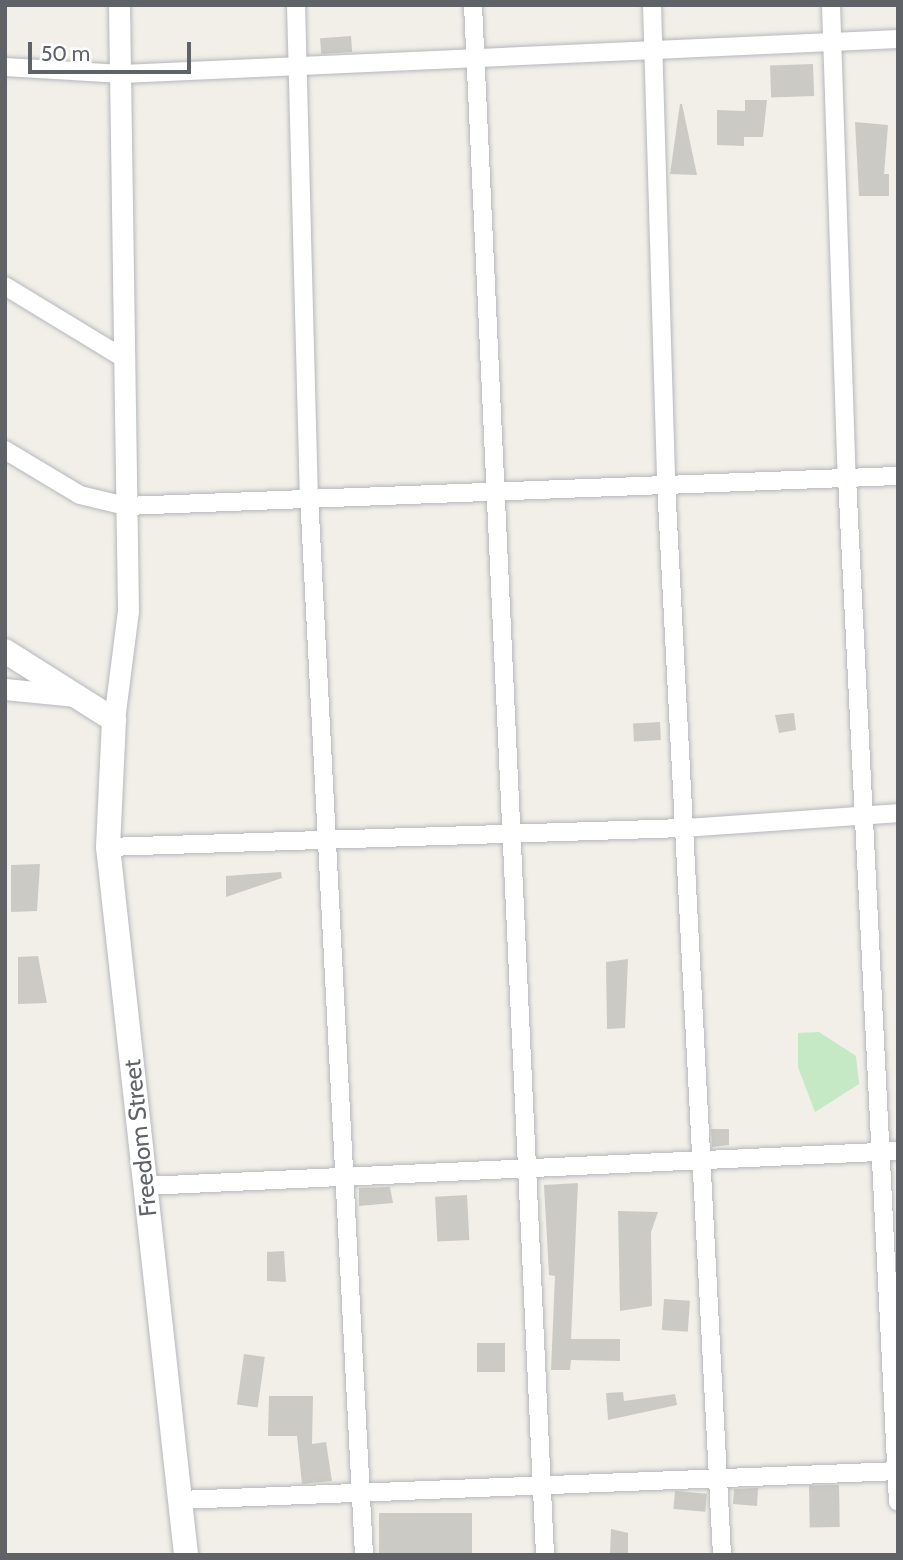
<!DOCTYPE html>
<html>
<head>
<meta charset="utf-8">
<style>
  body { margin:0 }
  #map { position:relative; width:903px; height:1560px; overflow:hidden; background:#f1efe8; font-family:Cabin,sans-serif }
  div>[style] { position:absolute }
  .green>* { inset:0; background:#c5e8c5 }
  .building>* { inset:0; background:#cccac5; transform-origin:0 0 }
  .roads { filter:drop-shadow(0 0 2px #b5b8bc) drop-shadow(0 0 2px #b5b8bc) }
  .minor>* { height:18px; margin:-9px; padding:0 9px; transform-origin:9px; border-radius:9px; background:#fff }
  .tertiary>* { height:21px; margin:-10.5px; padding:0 10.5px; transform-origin:10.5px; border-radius:10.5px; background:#fff }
  .secondary>* { height:24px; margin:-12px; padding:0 12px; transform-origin:12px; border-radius:12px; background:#fff }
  span { translate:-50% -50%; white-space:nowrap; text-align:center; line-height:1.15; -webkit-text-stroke:5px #fff; paint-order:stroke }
  .street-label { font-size:24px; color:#5f6368 }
  .frame { position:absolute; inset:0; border:7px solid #5f6368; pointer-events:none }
  .scale { position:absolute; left:28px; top:42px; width:163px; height:32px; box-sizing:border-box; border:4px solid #5f6368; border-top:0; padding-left:9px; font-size:21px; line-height:24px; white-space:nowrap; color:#5f6368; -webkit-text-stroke:5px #fff; paint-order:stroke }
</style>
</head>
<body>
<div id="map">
  <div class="green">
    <i style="clip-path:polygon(819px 1032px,856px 1056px,859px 1084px,815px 1112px,798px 1067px,798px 1033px)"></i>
  </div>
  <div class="building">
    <i style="left:351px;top:36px;width:16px;height:31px;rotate:86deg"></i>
    <i style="left:813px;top:64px;width:32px;height:43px;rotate:88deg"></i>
    <i style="clip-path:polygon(745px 100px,767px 100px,763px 137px,744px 137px,744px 146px,717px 145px,717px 110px,745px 111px)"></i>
    <i style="clip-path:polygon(680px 104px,682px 104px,697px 175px,670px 174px)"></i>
    <i style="clip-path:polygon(855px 122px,888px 125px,884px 174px,889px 174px,889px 196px,859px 196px)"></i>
    <i style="clip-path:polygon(794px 713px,796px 730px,779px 733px,775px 715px)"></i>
    <i style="left:660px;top:722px;width:18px;height:27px;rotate:87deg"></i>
    <i style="clip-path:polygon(40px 864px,37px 911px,11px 912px,11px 865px)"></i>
    <i style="clip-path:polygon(281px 872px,282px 878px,226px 897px,226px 876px)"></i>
    <i style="clip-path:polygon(38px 956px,47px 1003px,18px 1004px,18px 957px)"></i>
    <i style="clip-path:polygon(628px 959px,625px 1028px,607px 1029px,606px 962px)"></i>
    <i style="clip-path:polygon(711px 1129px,729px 1129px,729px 1145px,712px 1147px)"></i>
    <i style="clip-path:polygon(578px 1183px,571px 1339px,620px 1339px,620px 1361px,571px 1360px,570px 1370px,551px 1370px,555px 1276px,549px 1275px,544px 1185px)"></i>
    <i style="clip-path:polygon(390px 1187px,393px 1203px,359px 1206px,359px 1188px)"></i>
    <i style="left:467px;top:1195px;width:45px;height:32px;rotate:87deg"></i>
    <i style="clip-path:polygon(618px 1211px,658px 1212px,651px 1232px,652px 1306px,620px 1311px)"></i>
    <i style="clip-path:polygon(284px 1251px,286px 1282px,267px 1281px,267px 1252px)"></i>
    <i style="left:664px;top:1299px;width:26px;height:31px;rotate:4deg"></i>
    <i style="left:505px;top:1343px;width:29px;height:28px;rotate:90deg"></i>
    <i style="left:244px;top:1354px;width:21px;height:51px;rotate:8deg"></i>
    <i style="clip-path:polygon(623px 1392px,624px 1401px,675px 1394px,677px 1405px,608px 1420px,606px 1393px)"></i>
    <i style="clip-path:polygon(269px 1396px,313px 1396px,312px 1444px,326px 1442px,332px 1481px,302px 1484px,297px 1436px,268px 1436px)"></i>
    <i style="left:839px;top:1485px;width:42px;height:30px;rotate:89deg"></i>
    <i style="clip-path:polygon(758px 1488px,757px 1506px,733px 1504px,734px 1489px)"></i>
    <i style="left:675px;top:1491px;width:32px;height:18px;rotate:5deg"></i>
    <i style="left:379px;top:1513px;width:93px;height:42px"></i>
    <i style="clip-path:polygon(611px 1529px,628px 1533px,628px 1555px,610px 1555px)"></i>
  </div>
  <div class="roads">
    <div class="minor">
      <i style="left:296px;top:5px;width:490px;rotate:88.5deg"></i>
      <i style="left:309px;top:495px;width:1061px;rotate:87.03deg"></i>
      <i style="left:473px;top:5px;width:1552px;rotate:87.34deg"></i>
      <i style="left:652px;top:5px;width:478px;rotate:88.3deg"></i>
      <i style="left:666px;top:483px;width:1073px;rotate:87.01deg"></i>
      <i style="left:831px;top:5px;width:473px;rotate:88.1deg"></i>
      <i style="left:847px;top:478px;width:1025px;rotate:87.15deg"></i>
      <i style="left:5px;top:67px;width:117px;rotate:3.4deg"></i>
      <i style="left:122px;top:74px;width:777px;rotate:-2.58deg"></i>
      <i style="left:5px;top:286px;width:137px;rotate:31.3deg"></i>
      <i style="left:5px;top:450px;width:87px;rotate:31deg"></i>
      <i style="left:80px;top:495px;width:47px;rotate:13.4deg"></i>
      <i style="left:126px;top:506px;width:773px;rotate:-2.23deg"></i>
      <i style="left:108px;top:847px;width:577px;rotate:-1.89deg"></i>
      <i style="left:685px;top:828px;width:214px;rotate:-4deg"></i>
      <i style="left:146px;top:1186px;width:753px;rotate:-2.66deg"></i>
      <i style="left:180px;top:1500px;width:719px;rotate:-2.31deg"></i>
    </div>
    <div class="tertiary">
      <i style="left:5px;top:689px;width:71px;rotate:5.6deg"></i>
      <i style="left:114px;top:720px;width:110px;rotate:-82.7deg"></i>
      <i style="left:128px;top:611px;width:606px;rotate:-90.85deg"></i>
    </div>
    <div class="secondary">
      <i style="left:5px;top:651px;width:129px;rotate:32.3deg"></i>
      <i style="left:114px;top:720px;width:127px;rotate:92.7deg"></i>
      <i style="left:108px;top:847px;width:712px;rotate:83.71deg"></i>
    </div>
  </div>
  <div class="street-label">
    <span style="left:140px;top:1138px;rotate:-96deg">Freedom Street</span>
  </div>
  <div class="frame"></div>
  <div class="scale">50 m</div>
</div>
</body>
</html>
